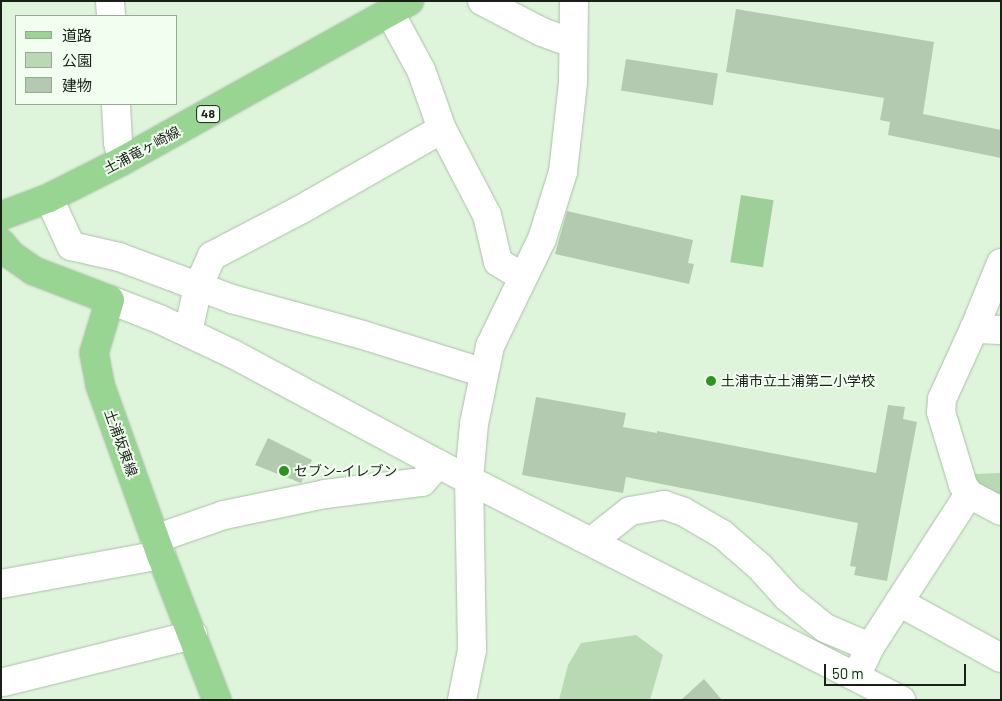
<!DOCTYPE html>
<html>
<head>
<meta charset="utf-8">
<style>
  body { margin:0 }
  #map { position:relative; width:1002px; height:701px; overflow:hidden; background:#def5db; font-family:Barlow,"Noto Sans JP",sans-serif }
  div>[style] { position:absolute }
  .green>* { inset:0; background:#b8d9b3 }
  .water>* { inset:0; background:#9fcf98; transform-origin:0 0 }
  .building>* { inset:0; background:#b3c9b0; transform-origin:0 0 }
  .roads { filter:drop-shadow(0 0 1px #aabfa7) drop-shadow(0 0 1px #aabfa7) }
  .minor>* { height:28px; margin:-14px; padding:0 14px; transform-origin:14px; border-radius:14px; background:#fff }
  .major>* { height:28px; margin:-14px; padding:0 14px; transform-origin:14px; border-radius:14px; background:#98d492 }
  .dots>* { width:14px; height:14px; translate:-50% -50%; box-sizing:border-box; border:2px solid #f2fff0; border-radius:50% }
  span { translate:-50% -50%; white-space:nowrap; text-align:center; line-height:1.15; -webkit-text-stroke:4px #f2fff0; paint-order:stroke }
  .shield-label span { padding:1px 4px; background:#f2fff0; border:1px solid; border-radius:4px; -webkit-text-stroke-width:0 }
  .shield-label { font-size:12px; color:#182017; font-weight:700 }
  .street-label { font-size:14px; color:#182017 }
  .poi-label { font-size:14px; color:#182017 }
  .left { translate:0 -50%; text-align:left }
  .frame { position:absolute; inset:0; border:2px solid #182017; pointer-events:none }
  .legend { position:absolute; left:15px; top:15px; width:162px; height:90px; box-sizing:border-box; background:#f2fff0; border:1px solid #9ba699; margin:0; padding:6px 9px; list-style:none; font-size:15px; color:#182017 }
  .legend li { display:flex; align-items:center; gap:10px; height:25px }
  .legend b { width:25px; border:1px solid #9ba699 }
  .scale { position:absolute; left:824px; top:664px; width:142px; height:22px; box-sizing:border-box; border:2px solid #182017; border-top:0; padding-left:6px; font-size:15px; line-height:18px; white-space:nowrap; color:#182017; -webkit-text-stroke:4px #f2fff0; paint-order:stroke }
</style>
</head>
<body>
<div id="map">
  <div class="green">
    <i style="clip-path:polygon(1001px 473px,1001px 504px,975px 490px,973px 474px)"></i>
    <i style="clip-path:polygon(636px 635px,663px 655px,650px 700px,559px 700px,568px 665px,581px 643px)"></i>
  </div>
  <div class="water">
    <i style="left:741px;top:195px;width:33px;height:68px;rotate:9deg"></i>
  </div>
  <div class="building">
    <i style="clip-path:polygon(736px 9px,934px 42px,923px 114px,1001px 130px,1001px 158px,888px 135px,890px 122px,880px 120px,884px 98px,726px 72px)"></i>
    <i style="left:626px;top:59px;width:93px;height:32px;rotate:9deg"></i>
    <i style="clip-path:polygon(567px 211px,693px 240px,688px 263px,694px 264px,689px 284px,555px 254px)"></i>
    <i style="clip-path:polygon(536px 397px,626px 413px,623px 427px,657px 433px,657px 431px,876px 473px,888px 405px,905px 407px,903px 419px,917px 422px,887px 581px,854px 575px,856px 567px,850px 566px,858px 523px,626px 477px,623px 493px,522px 475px)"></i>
    <i style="clip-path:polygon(268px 438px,312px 460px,301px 483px,255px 465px)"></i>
    <i style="clip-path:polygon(704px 679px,722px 700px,681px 700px)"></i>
  </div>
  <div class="roads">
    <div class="minor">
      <i style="left:110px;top:1px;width:15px;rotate:86deg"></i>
      <i style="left:482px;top:1px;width:68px;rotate:27.3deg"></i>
      <i style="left:542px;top:32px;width:33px;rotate:20deg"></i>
      <i style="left:390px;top:13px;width:65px;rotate:61.5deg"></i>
      <i style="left:421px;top:70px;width:63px;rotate:70.4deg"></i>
      <i style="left:442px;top:129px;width:97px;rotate:62.4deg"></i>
      <i style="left:487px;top:215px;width:48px;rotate:76.8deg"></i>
      <i style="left:498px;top:262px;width:29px;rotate:31deg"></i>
      <i style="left:116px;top:104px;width:38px;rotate:87deg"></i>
      <i style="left:118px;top:142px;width:19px;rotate:78deg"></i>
      <i style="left:49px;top:198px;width:53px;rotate:65.4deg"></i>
      <i style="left:71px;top:246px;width:49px;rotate:12.9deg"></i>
      <i style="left:119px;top:257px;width:121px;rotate:20.4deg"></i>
      <i style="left:232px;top:299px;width:136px;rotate:15.4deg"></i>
      <i style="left:363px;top:335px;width:127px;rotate:17.4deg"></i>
      <i style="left:1001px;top:263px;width:71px;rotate:112.2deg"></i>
      <i style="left:974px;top:329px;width:77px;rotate:114.6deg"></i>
      <i style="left:942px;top:399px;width:13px;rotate:94deg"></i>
      <i style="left:941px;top:412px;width:76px;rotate:73.2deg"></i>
      <i style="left:963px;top:485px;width:11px;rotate:56deg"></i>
      <i style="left:969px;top:494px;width:36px;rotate:28deg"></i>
      <i style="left:110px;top:300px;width:53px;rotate:21.2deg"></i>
      <i style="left:159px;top:319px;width:82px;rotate:25.3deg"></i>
      <i style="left:233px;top:354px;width:233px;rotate:28.2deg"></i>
      <i style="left:438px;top:464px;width:520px;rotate:27.01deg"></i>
      <i style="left:974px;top:329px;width:27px;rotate:2deg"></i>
      <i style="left:188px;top:332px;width:46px;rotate:-77.5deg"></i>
      <i style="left:198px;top:287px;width:34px;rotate:-66deg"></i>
      <i style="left:212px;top:256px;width:99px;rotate:-27.6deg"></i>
      <i style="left:300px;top:210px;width:163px;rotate:-29.7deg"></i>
      <i style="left:155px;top:539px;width:73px;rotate:-19.2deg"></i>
      <i style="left:224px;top:515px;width:103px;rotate:-11.7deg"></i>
      <i style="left:325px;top:494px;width:98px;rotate:-7.1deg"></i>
      <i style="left:422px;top:482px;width:24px;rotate:-48deg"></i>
      <i style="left:592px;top:541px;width:48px;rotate:-38.3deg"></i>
      <i style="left:630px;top:511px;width:35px;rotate:-10deg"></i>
      <i style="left:664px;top:505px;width:21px;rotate:19deg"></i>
      <i style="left:684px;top:512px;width:44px;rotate:30.1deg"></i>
      <i style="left:722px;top:534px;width:50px;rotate:41deg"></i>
      <i style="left:760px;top:567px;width:40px;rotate:48deg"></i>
      <i style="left:787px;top:597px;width:49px;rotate:39.2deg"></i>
      <i style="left:825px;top:628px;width:49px;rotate:22.9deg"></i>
      <i style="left:1px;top:584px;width:163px;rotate:-10.3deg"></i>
      <i style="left:899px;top:602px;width:116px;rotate:28.8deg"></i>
      <i style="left:862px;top:664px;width:19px;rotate:-65deg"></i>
      <i style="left:870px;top:647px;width:182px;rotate:-57.1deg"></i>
      <i style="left:4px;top:682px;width:195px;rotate:-14deg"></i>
      <i style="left:462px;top:700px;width:51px;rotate:-78.7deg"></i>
      <i style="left:472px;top:650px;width:171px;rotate:-91deg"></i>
      <i style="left:469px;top:479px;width:55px;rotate:-84.8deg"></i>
      <i style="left:474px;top:424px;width:80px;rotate:-78.4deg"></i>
      <i style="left:490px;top:346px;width:119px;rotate:-64.1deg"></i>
      <i style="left:542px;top:239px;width:70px;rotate:-72.6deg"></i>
      <i style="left:563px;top:172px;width:90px;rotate:-83.6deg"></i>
      <i style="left:573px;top:83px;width:82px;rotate:-89.3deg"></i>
    </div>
    <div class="major">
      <i style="left:1px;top:216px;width:51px;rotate:-20.6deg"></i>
      <i style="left:49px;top:198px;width:82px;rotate:-26.9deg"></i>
      <i style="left:122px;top:161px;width:329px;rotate:-29.1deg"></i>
      <i style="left:1px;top:243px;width:16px;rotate:50deg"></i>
      <i style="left:11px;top:255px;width:28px;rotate:35deg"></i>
      <i style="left:34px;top:271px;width:81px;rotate:20.9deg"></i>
      <i style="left:110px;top:300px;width:55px;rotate:106.8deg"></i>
      <i style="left:94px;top:353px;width:33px;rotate:79deg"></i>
      <i style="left:100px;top:385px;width:181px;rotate:70.3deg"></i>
      <i style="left:161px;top:555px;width:155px;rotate:68.9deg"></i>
    </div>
  </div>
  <div class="dots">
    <i style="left:711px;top:381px;background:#2b951e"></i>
    <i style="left:284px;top:471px;background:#2b951e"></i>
  </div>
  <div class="shield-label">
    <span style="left:208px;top:114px">48</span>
  </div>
  <div class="street-label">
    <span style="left:142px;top:150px;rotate:-28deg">土浦竜ヶ崎線</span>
    <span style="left:121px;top:443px;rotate:70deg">土浦坂東線</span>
  </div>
  <div class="poi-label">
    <span class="left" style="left:721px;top:381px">土浦市立土浦第二小学校</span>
    <span class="left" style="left:294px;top:471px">セブン-イレブン</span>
  </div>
  <div class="frame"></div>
  <ul class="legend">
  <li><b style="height:6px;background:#98d492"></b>道路</li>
  <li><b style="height:14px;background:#b8d9b3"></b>公園</li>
  <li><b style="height:14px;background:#b3c9b0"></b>建物</li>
  </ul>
  <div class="scale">50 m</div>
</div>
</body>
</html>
